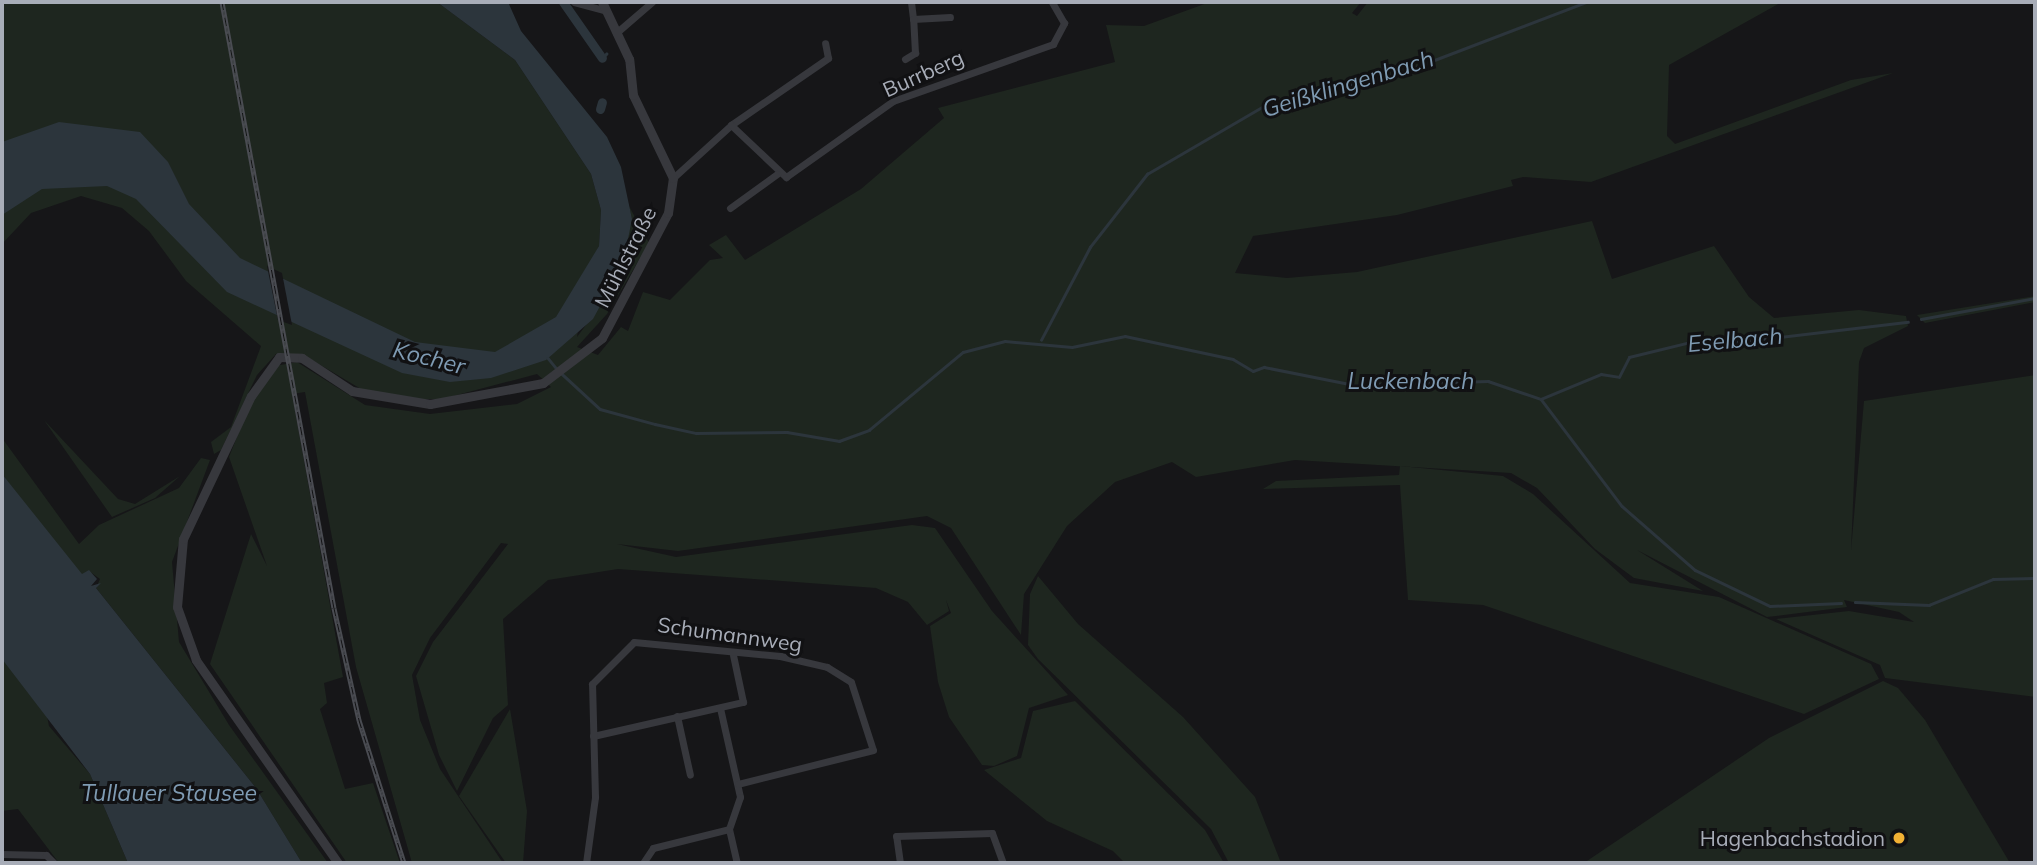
<!DOCTYPE html>
<html>
<head>
<meta charset="utf-8">
<style>
  body { margin:0 }
  #map { position:relative; width:2037px; height:865px; overflow:hidden; background:#161618; font-family:Mulish,sans-serif }
  div>[style] { position:absolute }
  .green>* { inset:0; background:#1e261f }
  .water>* { inset:0; background:#2c353c }
  .pier>* { inset:0; background:#161618 }
  .stream>* { height:2.5px; margin:-1.25px; padding:0 1.25px; transform-origin:1.25px; border-radius:1.25px; background:#2c353c }
  .canal>* { height:9px; margin:-4.5px; padding:0 4.5px; transform-origin:4.5px; border-radius:4.5px; background:#2c353c }
  .minor>* { height:7px; margin:-3.5px; padding:0 3.5px; transform-origin:3.5px; border-radius:3.5px; background:#37383d }
  .tertiary>* { height:9px; margin:-4.5px; padding:0 4.5px; transform-origin:4.5px; border-radius:4.5px; background:#37383d }
  .rail>* { height:5px; margin-top:-2.5px; transform-origin:0; background:repeating-linear-gradient(90deg,#111113 0 8px,#4a4c52 0 16px); box-sizing:border-box; border-block:2px solid #4a4c52 }
  .dots>* { width:19px; height:19px; translate:-50% -50%; box-sizing:border-box; border:4px solid #111113; border-radius:50% }
  span { translate:-50% -50%; white-space:nowrap; text-align:center; line-height:1.15; -webkit-text-stroke:6px #111113; paint-order:stroke }
  .street-label { font-size:21px; color:#a8adb8 }
  .poi-label { font-size:21px; color:#a8adb8 }
  .right { translate:-100% -50%; text-align:right }
  .water-label { font-size:23px; color:#7f9bb3; font-style:italic }
  .frame { position:absolute; inset:0; border:4px solid #a8adb8; pointer-events:none }
</style>
</head>
<body>
<div id="map">
  <div class="green">
    <i style="clip-path:polygon(2px 2px,437px 2px,515px 60px,591px 174px,601px 210px,599px 246px,587px 272px,577px 337px,612px 290px,632px 219px,629px 206px,649px 243px,607px 314px,577px 347px,598px 355px,621px 327px,628px 331px,643px 292px,670px 300px,710px 260px,723px 258px,709px 245px,726px 235px,745px 260px,861px 189px,944px 118px,938px 108px,1115px 62px,1106px 25px,1144px 26px,1210px 2px,1361px 2px,1352px 13px,1357px 16px,1368px 2px,1782px 2px,1669px 65px,1667px 136px,1675px 144px,1851px 80px,1893px 73px,1591px 182px,1523px 177px,1511px 180px,1513px 186px,1397px 215px,1253px 236px,1235px 273px,1287px 278px,1357px 272px,1592px 221px,1612px 279px,1714px 246px,1749px 297px,1774px 318px,1859px 310px,1906px 316px,1908px 326px,1864px 348px,1859px 362px,1851px 551px,1864px 401px,2035px 375px,2035px 697px,1885px 678px,1880px 665px,1776px 619px,1849px 611px,1914px 622px,1899px 612px,1844px 600px,1847px 607px,1767px 617px,1637px 550px,1703px 591px,1634px 578px,1595px 549px,1537px 488px,1511px 473px,1295px 460px,1196px 477px,1172px 462px,1115px 482px,1067px 526px,1024px 594px,1021px 635px,951px 528px,927px 516px,678px 551px,617px 544px,676px 557px,912px 525px,935px 528px,992px 611px,1068px 695px,1029px 708px,1017px 756px,994px 766px,982px 765px,949px 717px,938px 682px,930px 626px,951px 613px,946px 600px,949px 611px,927px 625px,908px 602px,876px 588px,618px 569px,548px 580px,503px 619px,508px 705px,493px 718px,457px 791px,439px 755px,416px 676px,433px 642px,508px 544px,501px 543px,430px 638px,412px 675px,420px 720px,440px 769px,503px 863px,412px 863px,356px 667px,305px 392px,292px 394px,343px 677px,324px 683px,327px 703px,320px 709px,345px 789px,373px 783px,400px 863px,347px 863px,210px 664px,251px 534px,267px 566px,229px 457px,250px 404px,275px 366px,297px 362px,365px 405px,430px 414px,517px 404px,551px 387px,537px 374px,442px 399px,413px 399px,361px 389px,302px 354px,276px 354px,257px 375px,221px 450px,214px 454px,211px 442px,231px 427px,261px 346px,186px 281px,149px 231px,122px 208px,81px 196px,31px 213px,2px 244px,2px 215px,17px 201px,2px 212px)"></i>
    <i style="clip-path:polygon(2035px 296px,2035px 302px,1925px 323px,1917px 315px)"></i>
    <i style="clip-path:polygon(44px 420px,118px 499px,135px 504px,180px 476px,155px 498px,112px 517px)"></i>
    <i style="clip-path:polygon(2px 438px,79px 544px,99px 525px,179px 488px,201px 458px,210px 460px,172px 562px,179px 642px,229px 725px,328px 863px,302px 863px,256px 788px,96px 588px,100px 579px,89px 571px,82px 575px,15px 493px,2px 474px)"></i>
    <i style="clip-path:polygon(1400px 466px,1503px 476px,1533px 494px,1630px 583px,1719px 597px,1871px 664px,1879px 679px,1804px 714px,1483px 605px,1408px 600px,1400px 485px,1263px 489px,1276px 481px,1399px 475px)"></i>
    <i style="clip-path:polygon(2px 488px,49px 726px,90px 774px,128px 863px,59px 863px,18px 809px,2px 811px)"></i>
    <i style="clip-path:polygon(1038px 576px,1078px 624px,1183px 717px,1255px 797px,1281px 863px,1229px 863px,1211px 829px,1038px 659px,1028px 645px,1030px 594px)"></i>
    <i style="clip-path:polygon(1883px 681px,1898px 688px,1925px 720px,2010px 863px,1584px 863px,1769px 738px)"></i>
    <i style="clip-path:polygon(1075px 701px,1205px 830px,1224px 863px,1125px 863px,1113px 851px,1047px 821px,984px 770px,1021px 758px,1033px 711px)"></i>
    <i style="clip-path:polygon(510px 709px,527px 811px,523px 863px,506px 863px,459px 796px)"></i>
  </div>
  <div class="water">
    <i style="clip-path:polygon(437px 2px,508px 2px,521px 31px,607px 137px,621px 167px,632px 219px,623px 264px,593px 319px,546px 360px,491px 378px,450px 382px,402px 373px,227px 292px,136px 199px,107px 186px,42px 189px,2px 215px,2px 142px,59px 122px,140px 132px,168px 162px,189px 204px,240px 258px,415px 342px,495px 352px,556px 317px,599px 246px,601px 210px,591px 174px,515px 60px)"></i>
    <i style="clip-path:polygon(2px 474px,82px 574px,89px 570px,97px 579px,91px 586px,101px 583px,96px 588px,256px 788px,302px 863px,128px 863px,90px 774px,2px 659px)"></i>
  </div>
  <div class="pier">
    <i style="clip-path:polygon(267px 266px,282px 273px,292px 325px,278px 320px)"></i>
  </div>
  <div class="stream">
    <i style="left:602px;top:58px;width:6px;rotate:-45deg"></i>
    <i style="left:1921px;top:319px;width:116px;rotate:-10.4deg"></i>
    <i style="left:1041px;top:340px;width:105px;rotate:-62.2deg"></i>
    <i style="left:1090px;top:247px;width:93px;rotate:-52deg"></i>
    <i style="left:1147px;top:174px;width:141px;rotate:-30.2deg"></i>
    <i style="left:1269px;top:103px;width:138px;rotate:-13deg"></i>
    <i style="left:1403px;top:72px;width:196px;rotate:-20.9deg"></i>
    <i style="left:548px;top:358px;width:14px;rotate:51deg"></i>
    <i style="left:561px;top:373px;width:53px;rotate:42.7deg"></i>
    <i style="left:600px;top:409px;width:57px;rotate:15.3deg"></i>
    <i style="left:655px;top:424px;width:42px;rotate:12.4deg"></i>
    <i style="left:696px;top:433px;width:91px;rotate:-0.6deg"></i>
    <i style="left:787px;top:432px;width:53px;rotate:9.8deg"></i>
    <i style="left:839px;top:441px;width:32px;rotate:-20deg"></i>
    <i style="left:869px;top:430px;width:122px;rotate:-39.7deg"></i>
    <i style="left:963px;top:352px;width:43px;rotate:-14.7deg"></i>
    <i style="left:1005px;top:341px;width:67px;rotate:5.1deg"></i>
    <i style="left:1072px;top:347px;width:54px;rotate:-11.7deg"></i>
    <i style="left:1125px;top:336px;width:110px;rotate:12deg"></i>
    <i style="left:1233px;top:359px;width:23px;rotate:31deg"></i>
    <i style="left:1253px;top:371px;width:12px;rotate:-20deg"></i>
    <i style="left:1264px;top:367px;width:93px;rotate:11.2deg"></i>
    <i style="left:1355px;top:385px;width:133px;rotate:-1.7deg"></i>
    <i style="left:1488px;top:381px;width:56px;rotate:18.8deg"></i>
    <i style="left:1541px;top:399px;width:134px;rotate:52.9deg"></i>
    <i style="left:1622px;top:506px;width:97px;rotate:41.2deg"></i>
    <i style="left:1695px;top:570px;width:83px;rotate:25.6deg"></i>
    <i style="left:1770px;top:606px;width:71px;rotate:-2.4deg"></i>
    <i style="left:1541px;top:399px;width:65px;rotate:-22.6deg"></i>
    <i style="left:1601px;top:374px;width:18px;rotate:9deg"></i>
    <i style="left:1619px;top:377px;width:22px;rotate:-63deg"></i>
    <i style="left:1629px;top:357px;width:76px;rotate:-13.7deg"></i>
    <i style="left:1703px;top:339px;width:25px;rotate:9deg"></i>
    <i style="left:1728px;top:343px;width:181px;rotate:-6.7deg"></i>
    <i style="left:1855px;top:602px;width:74px;rotate:2.3deg"></i>
    <i style="left:1929px;top:605px;width:69px;rotate:-22.1deg"></i>
    <i style="left:1993px;top:579px;width:42px;rotate:-1.4deg"></i>
  </div>
  <div class="canal">
    <i style="left:563px;top:2px;width:68px;rotate:55.1deg"></i>
    <i style="left:600px;top:109px;width:7px;rotate:-74deg"></i>
  </div>
  <div class="minor">
    <i style="left:574px;top:2px;width:31px;rotate:15deg"></i>
    <i style="left:911px;top:2px;width:17px;rotate:83deg"></i>
    <i style="left:913px;top:19px;width:37px;rotate:-3deg"></i>
    <i style="left:616px;top:33px;width:48px;rotate:-40.7deg"></i>
    <i style="left:905px;top:59px;width:12px;rotate:-31deg"></i>
    <i style="left:915px;top:53px;width:34px;rotate:-93deg"></i>
    <i style="left:731px;top:125px;width:118px;rotate:-34.6deg"></i>
    <i style="left:828px;top:58px;width:15px;rotate:-101deg"></i>
    <i style="left:673px;top:178px;width:79px;rotate:-42.4deg"></i>
    <i style="left:731px;top:125px;width:76px;rotate:43.4deg"></i>
    <i style="left:786px;top:177px;width:131px;rotate:-35.4deg"></i>
    <i style="left:893px;top:101px;width:170px;rotate:-19.6deg"></i>
    <i style="left:1053px;top:44px;width:24px;rotate:-62deg"></i>
    <i style="left:1064px;top:23px;width:24px;rotate:-120deg"></i>
    <i style="left:730px;top:208px;width:58px;rotate:-35.9deg"></i>
    <i style="left:720px;top:708px;width:91px;rotate:77.3deg"></i>
    <i style="left:740px;top:797px;width:34px;rotate:109deg"></i>
    <i style="left:729px;top:829px;width:35px;rotate:77deg"></i>
    <i style="left:677px;top:716px;width:60px;rotate:77.6deg"></i>
    <i style="left:593px;top:736px;width:154px;rotate:-12.8deg"></i>
    <i style="left:743px;top:702px;width:48px;rotate:-102deg"></i>
    <i style="left:2px;top:854px;width:44px;rotate:1.3deg"></i>
    <i style="left:46px;top:855px;width:11px;rotate:45deg"></i>
    <i style="left:586px;top:863px;width:67px;rotate:-82.2deg"></i>
    <i style="left:595px;top:797px;width:113px;rotate:-91.5deg"></i>
    <i style="left:592px;top:684px;width:59px;rotate:-45deg"></i>
    <i style="left:634px;top:642px;width:147px;rotate:5.5deg"></i>
    <i style="left:780px;top:656px;width:48px;rotate:13.2deg"></i>
    <i style="left:827px;top:667px;width:28px;rotate:32deg"></i>
    <i style="left:851px;top:682px;width:71px;rotate:72.1deg"></i>
    <i style="left:873px;top:750px;width:139px;rotate:165.9deg"></i>
    <i style="left:643px;top:863px;width:18px;rotate:-56deg"></i>
    <i style="left:653px;top:848px;width:78px;rotate:-14deg"></i>
    <i style="left:900px;top:863px;width:27px;rotate:-98deg"></i>
    <i style="left:896px;top:836px;width:96px;rotate:-1.8deg"></i>
    <i style="left:992px;top:833px;width:32px;rotate:70deg"></i>
  </div>
  <div class="tertiary">
    <i style="left:338px;top:863px;width:248px;rotate:-125deg"></i>
    <i style="left:196px;top:660px;width:56px;rotate:-109.7deg"></i>
    <i style="left:177px;top:607px;width:68px;rotate:-85deg"></i>
    <i style="left:183px;top:539px;width:158px;rotate:-64.6deg"></i>
    <i style="left:251px;top:396px;width:48px;rotate:-54.3deg"></i>
    <i style="left:279px;top:357px;width:23px;rotate:2deg"></i>
    <i style="left:302px;top:358px;width:60px;rotate:33.4deg"></i>
    <i style="left:352px;top:391px;width:79px;rotate:9.5deg"></i>
    <i style="left:430px;top:404px;width:115px;rotate:-10.5deg"></i>
    <i style="left:543px;top:383px;width:74px;rotate:-37.3deg"></i>
    <i style="left:602px;top:338px;width:141px;rotate:-62.2deg"></i>
    <i style="left:668px;top:213px;width:35px;rotate:-82deg"></i>
    <i style="left:673px;top:178px;width:92px;rotate:-115.7deg"></i>
    <i style="left:633px;top:95px;width:36px;rotate:-96deg"></i>
    <i style="left:629px;top:59px;width:63px;rotate:-115.3deg"></i>
  </div>
  <div class="rail">
    <i style="left:222px;top:2px;width:616px;rotate:79.53deg"></i>
    <i style="left:334px;top:608px;width:115px;rotate:77.4deg"></i>
    <i style="left:359px;top:720px;width:150px;rotate:72.5deg"></i>
  </div>
  <div class="dots">
    <i style="left:1899px;top:838px;background:#f2b134"></i>
  </div>
  <div class="street-label">
    <span style="left:923px;top:73px;rotate:-24deg">Burrberg</span>
    <span style="left:625px;top:257px;rotate:-63deg">Mühlstraße</span>
    <span style="left:730px;top:634px;rotate:8deg">Schumannweg</span>
  </div>
  <div class="poi-label">
    <span class="right" style="left:1885px;top:838px">Hagenbachstadion</span>
  </div>
  <div class="water-label">
    <span style="left:1348px;top:84px;rotate:-17deg">Geißklingenbach</span>
    <span style="left:1735px;top:340px;rotate:-5deg">Eselbach</span>
    <span style="left:429px;top:358px;rotate:14deg">Kocher</span>
    <span style="left:1411px;top:381px">Luckenbach</span>
    <span style="left:169px;top:793px">Tullauer Stausee</span>
  </div>
  <div class="frame"></div>
</div>
</body>
</html>
